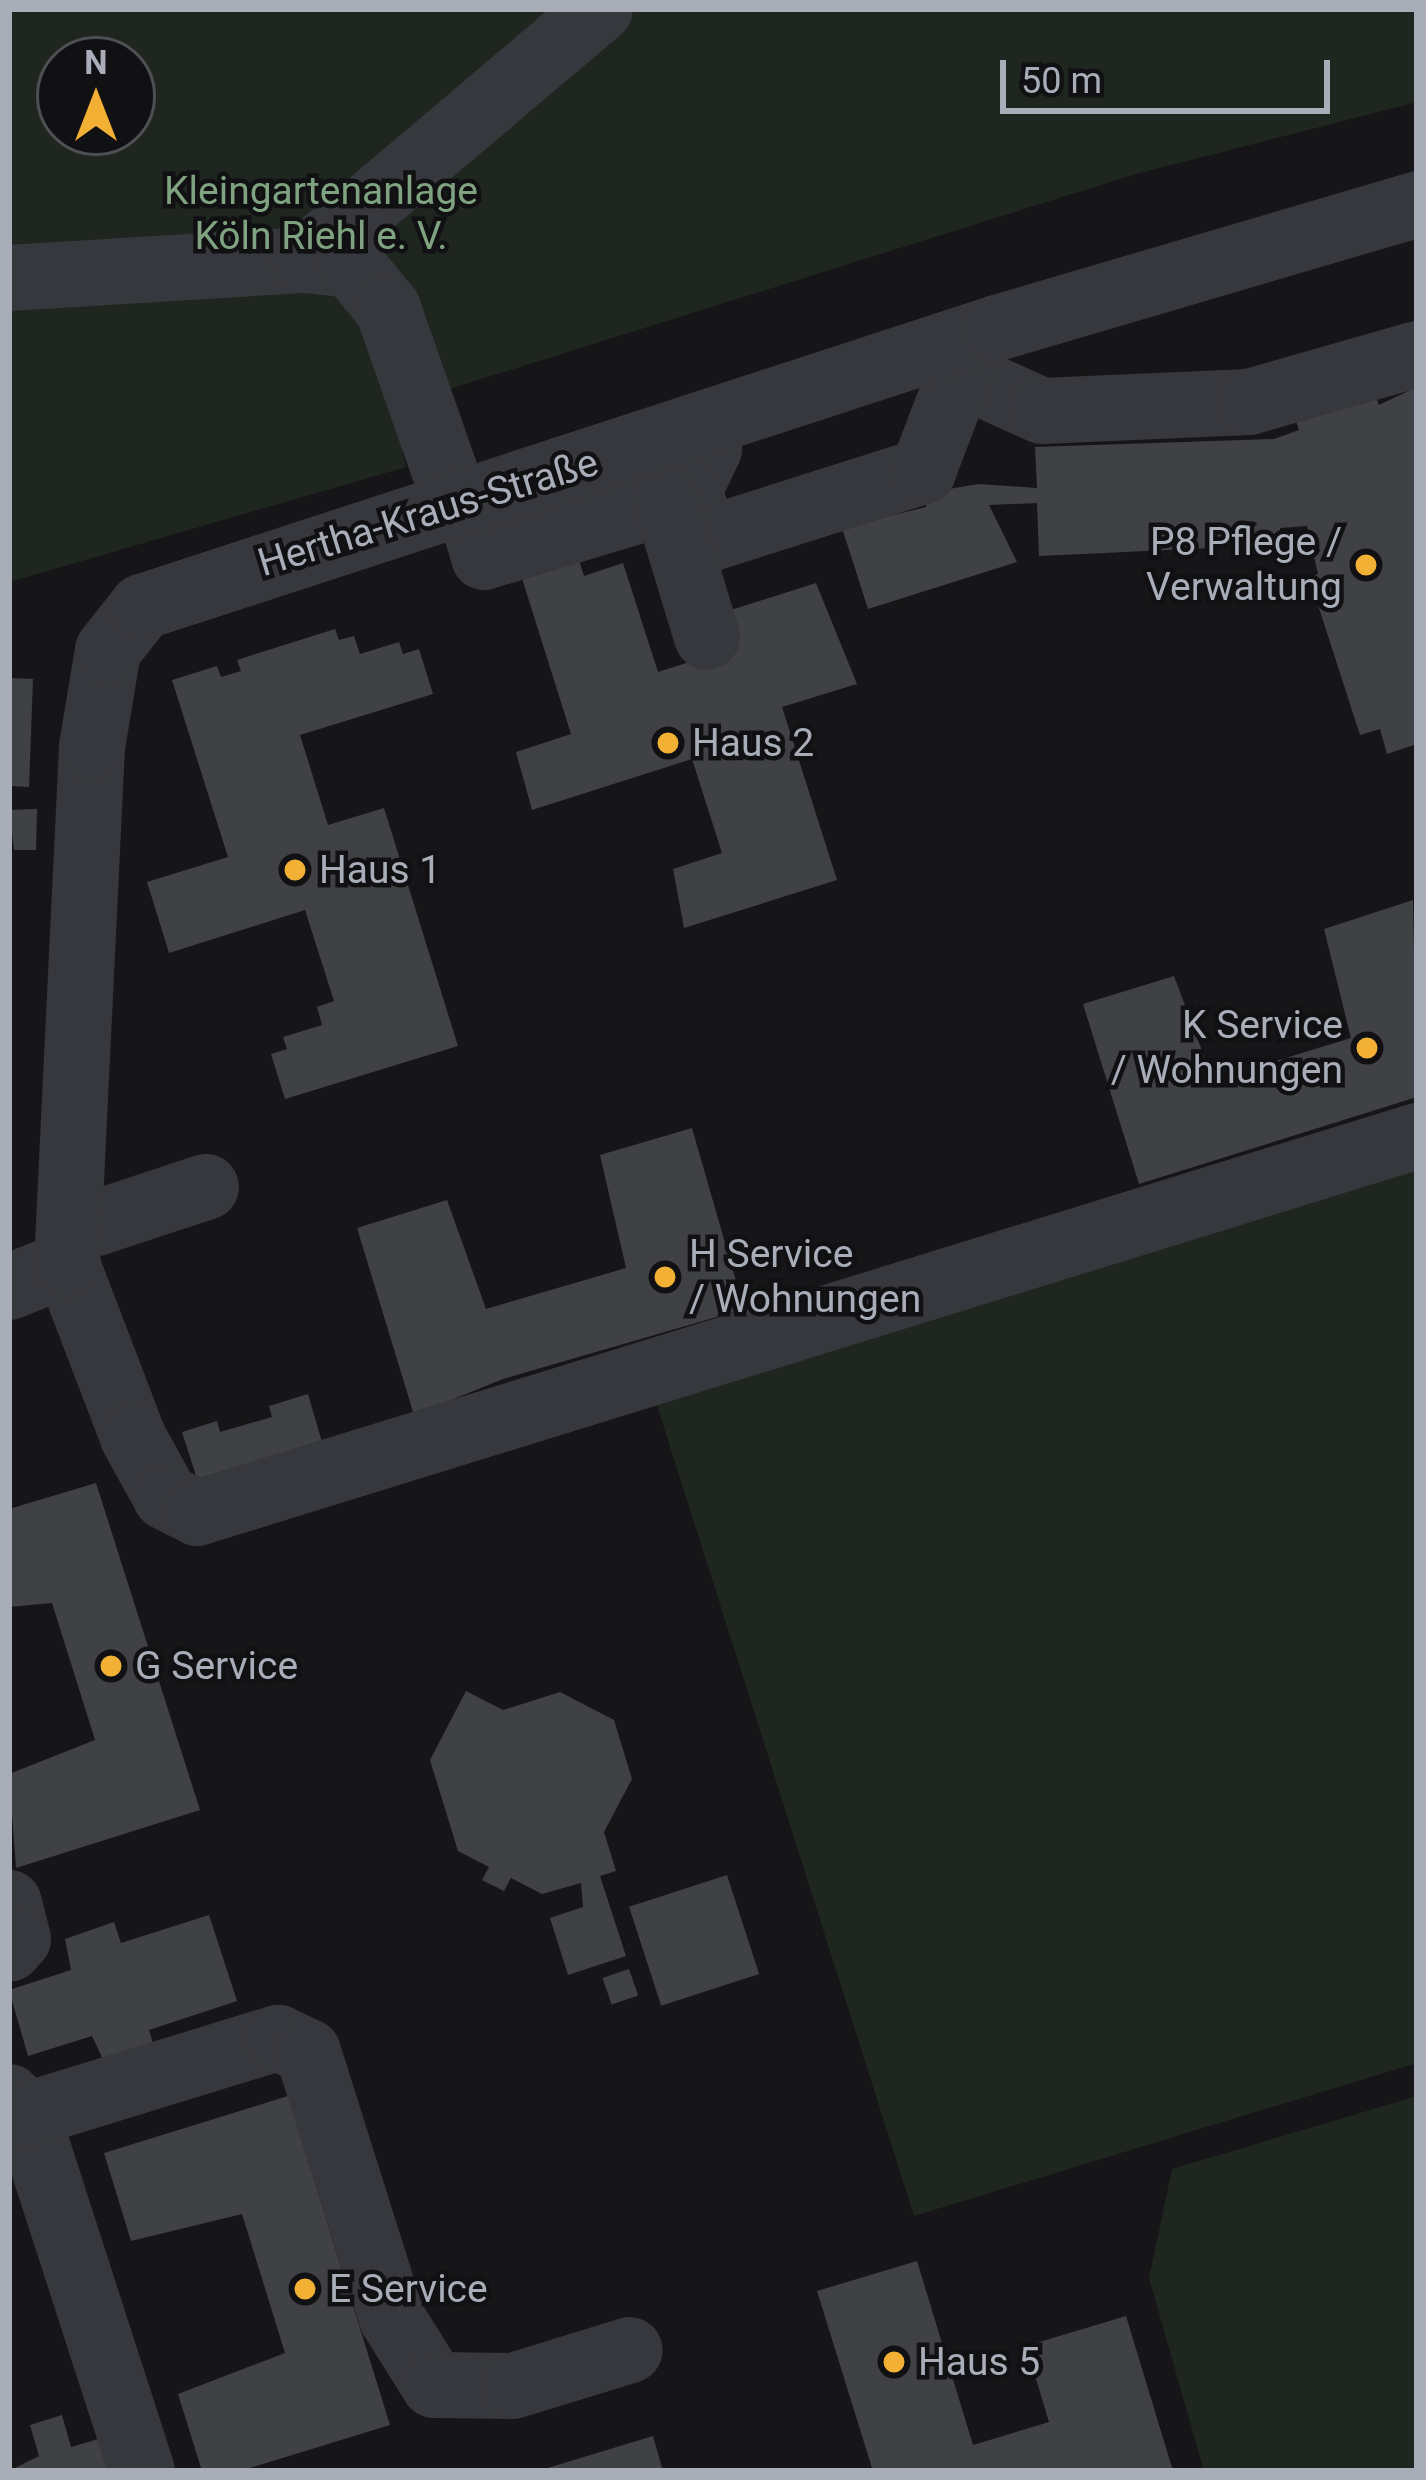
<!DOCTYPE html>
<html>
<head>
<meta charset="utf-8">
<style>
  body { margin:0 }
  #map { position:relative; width:1426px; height:2480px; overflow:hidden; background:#161618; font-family:Roboto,sans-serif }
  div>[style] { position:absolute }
  .green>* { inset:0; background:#1e261f }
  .building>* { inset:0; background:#404145; transform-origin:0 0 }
  .minor>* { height:66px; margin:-33px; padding:0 33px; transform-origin:33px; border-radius:33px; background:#37383d }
  .dots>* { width:33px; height:33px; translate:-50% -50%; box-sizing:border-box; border:6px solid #111113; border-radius:50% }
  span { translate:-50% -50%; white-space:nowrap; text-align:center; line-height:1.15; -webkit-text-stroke:9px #111113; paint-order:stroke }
  .park-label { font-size:39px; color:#7fa381 }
  .street-label { font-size:39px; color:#a8adb8 }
  .poi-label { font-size:39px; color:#a8adb8 }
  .right { translate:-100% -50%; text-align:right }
  .left { translate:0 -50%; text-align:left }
  .frame { position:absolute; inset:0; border:12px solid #a8adb8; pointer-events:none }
  .north { position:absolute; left:36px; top:36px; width:120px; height:120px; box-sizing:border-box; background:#111113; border:3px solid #4d4f55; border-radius:50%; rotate:0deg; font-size:33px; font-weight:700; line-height:48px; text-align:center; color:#a8adb8 }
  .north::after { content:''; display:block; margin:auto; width:42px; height:54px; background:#f2b134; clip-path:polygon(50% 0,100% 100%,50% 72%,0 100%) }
  .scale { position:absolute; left:1000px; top:60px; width:330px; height:54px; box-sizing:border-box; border:6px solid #a8adb8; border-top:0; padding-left:15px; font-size:36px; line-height:42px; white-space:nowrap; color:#a8adb8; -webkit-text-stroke:9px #111113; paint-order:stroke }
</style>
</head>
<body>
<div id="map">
  <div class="green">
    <i style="clip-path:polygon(evenodd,9px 9px,1417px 9px,1417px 102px,1136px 174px,392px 407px,406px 467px,9px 582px,9px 9px,60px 60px,132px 60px,132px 132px,60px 132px,60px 60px)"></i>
    <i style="clip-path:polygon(1417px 1154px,1417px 2063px,914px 2216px,647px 1374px)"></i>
    <i style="clip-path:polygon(1417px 2096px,1417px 2471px,1204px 2471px,1149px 2278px,1172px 2169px)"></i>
  </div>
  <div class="building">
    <i style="clip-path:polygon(1372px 385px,1379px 405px,1417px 387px,1417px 744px,1387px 754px,1380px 729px,1360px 735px,1309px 577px,1318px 574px,1307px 526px,1280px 528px,1280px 537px,1211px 540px,1211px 548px,1039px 556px,1037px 503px,989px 505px,1017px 562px,868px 609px,842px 528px,926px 507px,925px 493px,979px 484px,1037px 488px,1035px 447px,1274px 439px,1299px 430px,1292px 409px)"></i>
    <i style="clip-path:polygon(577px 554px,584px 576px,623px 563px,658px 672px,702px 658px,712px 616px,816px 583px,857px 684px,782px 707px,837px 880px,684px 928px,673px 869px,722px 853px,692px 759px,532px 810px,516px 752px,571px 734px,519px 569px)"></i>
    <i style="clip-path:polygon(335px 629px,339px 640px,354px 636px,360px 654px,399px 642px,403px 654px,419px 649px,433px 694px,300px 735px,328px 825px,384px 808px,458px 1046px,285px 1099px,271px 1054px,287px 1049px,283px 1037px,322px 1025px,317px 1007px,334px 1001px,305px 910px,169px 953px,147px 882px,228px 857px,172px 680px,217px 666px,221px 677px,241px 671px,237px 660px)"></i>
    <i style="clip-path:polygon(9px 678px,33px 679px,29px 787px,9px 786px)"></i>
    <i style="clip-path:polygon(37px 809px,36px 850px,14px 850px,9px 810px)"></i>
    <i style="clip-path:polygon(1413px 900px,1417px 1097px,1139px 1184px,1083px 1004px,1174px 976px,1213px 1080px,1351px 1038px,1324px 929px)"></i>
    <i style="clip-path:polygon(692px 1128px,744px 1309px,503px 1379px,414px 1415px,357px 1228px,447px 1200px,486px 1309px,626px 1268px,600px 1155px)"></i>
    <i style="clip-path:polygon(308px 1394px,322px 1442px,197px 1479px,182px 1432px,217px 1421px,220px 1432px,272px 1417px,269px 1406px)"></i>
    <i style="clip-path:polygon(96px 1483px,200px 1810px,16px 1868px,9px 1774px,95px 1740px,52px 1603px,9px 1607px,9px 1509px)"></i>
    <i style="clip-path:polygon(466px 1691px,503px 1710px,560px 1692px,614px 1720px,632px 1779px,604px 1832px,616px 1871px,600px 1876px,626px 1956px,568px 1975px,550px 1918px,583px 1907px,581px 1883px,542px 1894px,511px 1878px,504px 1891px,482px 1880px,489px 1867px,458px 1851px,430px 1760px)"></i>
    <i style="left:727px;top:1875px;width:104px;height:103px;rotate:72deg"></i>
    <i style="clip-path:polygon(209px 1915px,237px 2001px,149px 2030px,155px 2050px,106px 2066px,92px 2036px,28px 2056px,9px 1990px,71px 1970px,65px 1939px,114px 1922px,121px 1943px)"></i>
    <i style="left:629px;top:1969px;width:28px;height:28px;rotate:71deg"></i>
    <i style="clip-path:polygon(288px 2096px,390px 2425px,240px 2471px,202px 2471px,178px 2394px,285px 2353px,242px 2214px,131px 2241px,104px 2153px)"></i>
    <i style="clip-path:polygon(917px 2261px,973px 2445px,1049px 2422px,1026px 2346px,1126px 2316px,1173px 2471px,872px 2468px,817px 2291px)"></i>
    <i style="clip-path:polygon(62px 2415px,71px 2447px,109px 2436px,119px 2471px,9px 2471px,39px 2456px,30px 2425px)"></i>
    <i style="clip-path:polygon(653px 2436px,663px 2471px,541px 2471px,541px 2470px)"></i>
  </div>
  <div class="minor">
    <i style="left:304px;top:260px;width:388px;rotate:-40.3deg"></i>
    <i style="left:9px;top:278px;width:296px;rotate:-3.5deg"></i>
    <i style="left:304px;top:260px;width:48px;rotate:5.9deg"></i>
    <i style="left:352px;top:265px;width:57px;rotate:50.7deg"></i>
    <i style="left:388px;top:309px;width:212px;rotate:70.7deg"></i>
    <i style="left:945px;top:345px;width:33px;rotate:63deg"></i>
    <i style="left:960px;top:374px;width:90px;rotate:24.3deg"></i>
    <i style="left:1042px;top:411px;width:207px;rotate:-2.5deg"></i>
    <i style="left:1249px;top:402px;width:175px;rotate:-15.9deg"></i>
    <i style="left:707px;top:425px;width:24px;rotate:85deg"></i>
    <i style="left:709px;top:449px;width:49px;rotate:115.5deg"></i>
    <i style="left:688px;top:493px;width:51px;rotate:65.5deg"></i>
    <i style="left:709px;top:539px;width:225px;rotate:-17.6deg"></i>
    <i style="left:923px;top:471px;width:104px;rotate:-69.1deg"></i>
    <i style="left:469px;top:505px;width:54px;rotate:73.9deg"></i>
    <i style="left:484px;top:557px;width:190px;rotate:-16.8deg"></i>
    <i style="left:666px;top:502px;width:141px;rotate:73.1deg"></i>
    <i style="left:72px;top:1231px;width:141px;rotate:-18.2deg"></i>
    <i style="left:67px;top:1264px;width:185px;rotate:69.1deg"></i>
    <i style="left:133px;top:1437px;width:68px;rotate:61.2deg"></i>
    <i style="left:166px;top:1497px;width:35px;rotate:27deg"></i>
    <i style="left:197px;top:1513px;width:1277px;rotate:-17.17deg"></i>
    <i style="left:9px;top:1287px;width:62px;rotate:-21.6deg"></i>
    <i style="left:67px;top:1264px;width:518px;rotate:-87.23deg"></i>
    <i style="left:92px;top:747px;width:98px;rotate:-80.6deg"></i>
    <i style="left:108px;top:650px;width:55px;rotate:-51.7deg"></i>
    <i style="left:142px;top:607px;width:899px;rotate:-18.07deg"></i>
    <i style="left:997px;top:328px;width:438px;rotate:-16.4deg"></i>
    <i style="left:9px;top:1903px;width:37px;rotate:76deg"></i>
    <i style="left:18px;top:1939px;width:13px;rotate:132deg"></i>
    <i style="left:9px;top:2097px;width:25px;rotate:45deg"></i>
    <i style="left:27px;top:2115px;width:374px;rotate:72.1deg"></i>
    <i style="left:27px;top:2115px;width:263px;rotate:-17.1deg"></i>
    <i style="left:278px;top:2038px;width:33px;rotate:25deg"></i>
    <i style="left:308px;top:2052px;width:279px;rotate:72.5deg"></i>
    <i style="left:392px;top:2318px;width:79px;rotate:57.9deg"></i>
    <i style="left:434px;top:2385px;width:79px;rotate:0.7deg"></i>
    <i style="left:513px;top:2386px;width:122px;rotate:-17.1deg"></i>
  </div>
  <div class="dots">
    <i style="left:1366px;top:565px;background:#f2b134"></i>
    <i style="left:668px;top:743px;background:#f2b134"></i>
    <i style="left:295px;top:870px;background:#f2b134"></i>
    <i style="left:1367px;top:1048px;background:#f2b134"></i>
    <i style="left:665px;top:1277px;background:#f2b134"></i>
    <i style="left:111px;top:1666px;background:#f2b134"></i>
    <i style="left:305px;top:2289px;background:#f2b134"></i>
    <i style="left:894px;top:2362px;background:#f2b134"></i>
  </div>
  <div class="park-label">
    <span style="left:321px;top:214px">Kleingartenanlage<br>Köln Riehl e. V.</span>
  </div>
  <div class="street-label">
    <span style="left:428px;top:513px;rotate:-17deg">Hertha-Kraus-Straße</span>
  </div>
  <div class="poi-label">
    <span class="right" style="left:1342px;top:565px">P8 Pflege /<br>Verwaltung</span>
    <span class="left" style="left:692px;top:743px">Haus 2</span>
    <span class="left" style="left:319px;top:870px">Haus 1</span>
    <span class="right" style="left:1343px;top:1048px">K Service<br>/ Wohnungen</span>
    <span class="left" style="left:689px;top:1277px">H Service<br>/ Wohnungen</span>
    <span class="left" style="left:135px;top:1666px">G Service</span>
    <span class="left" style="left:329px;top:2289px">E Service</span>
    <span class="left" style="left:918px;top:2362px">Haus 5</span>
  </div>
  <div class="frame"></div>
  <div class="north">N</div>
  <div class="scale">50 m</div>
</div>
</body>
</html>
